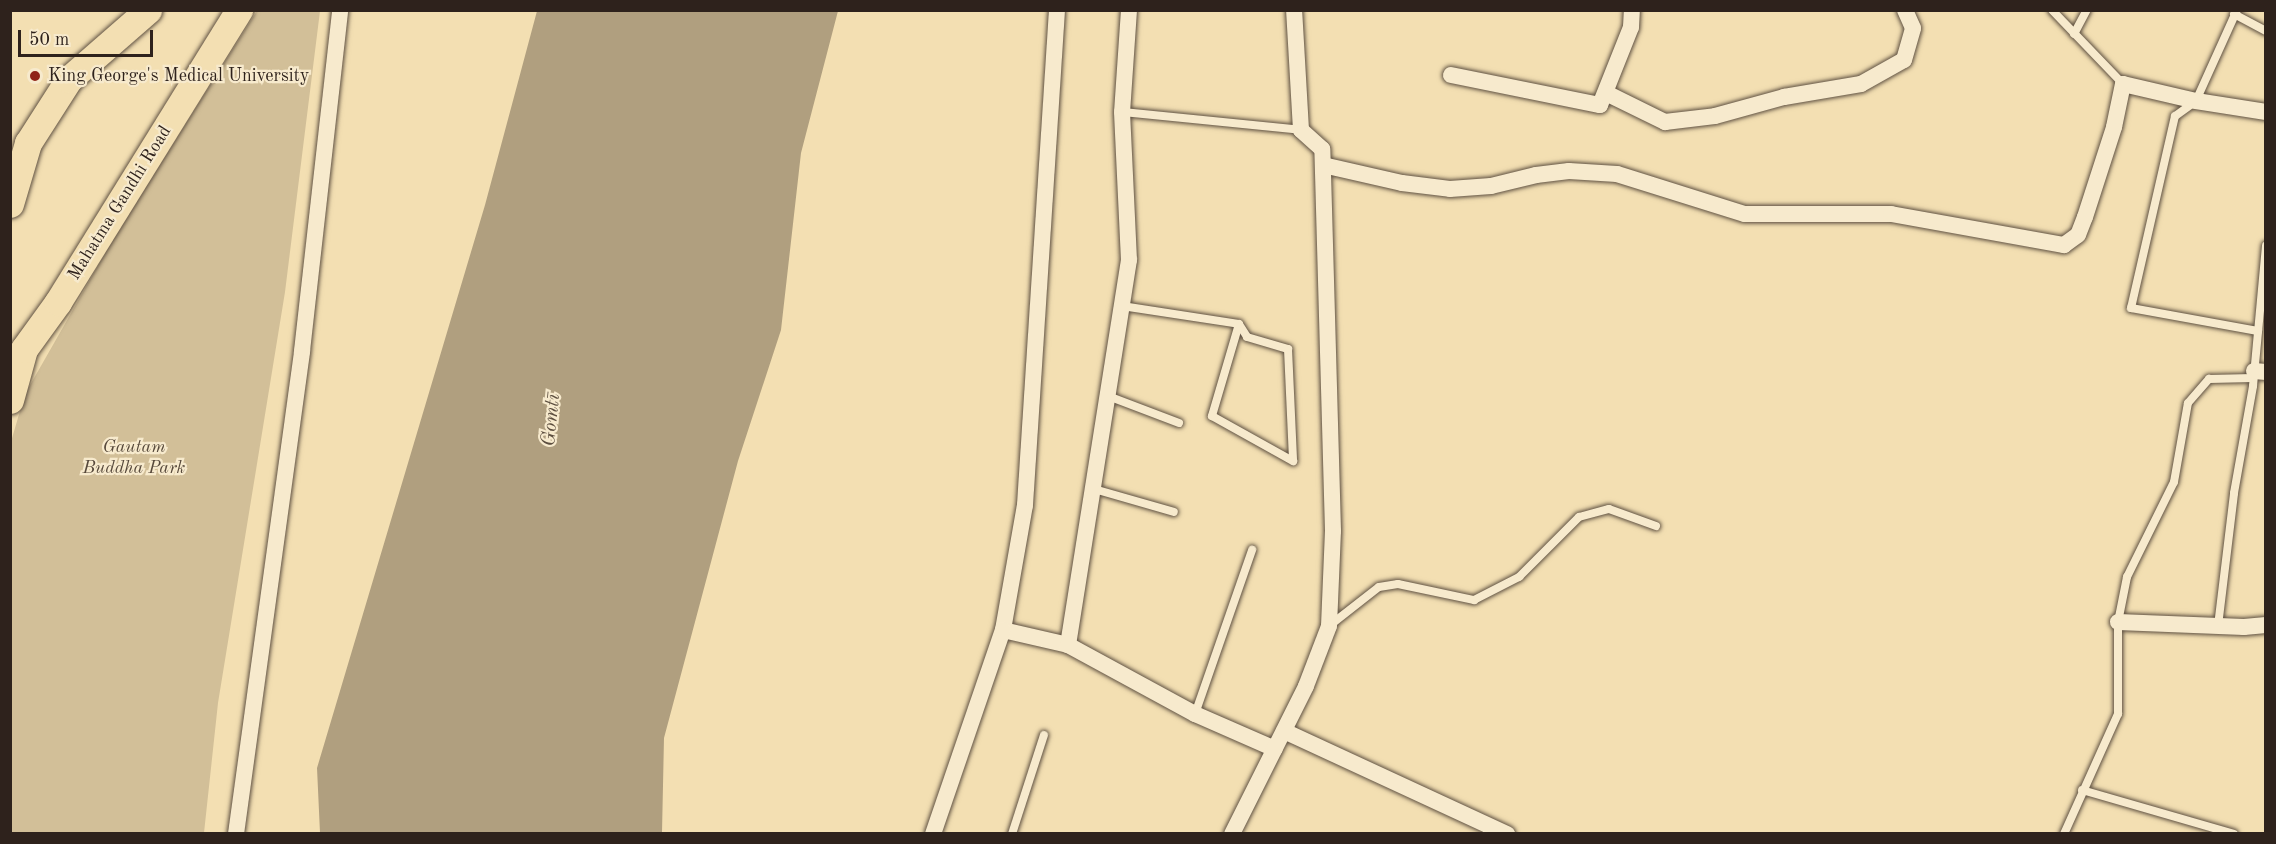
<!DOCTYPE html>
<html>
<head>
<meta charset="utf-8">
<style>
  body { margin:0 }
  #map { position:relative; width:2276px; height:844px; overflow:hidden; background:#f3dfb2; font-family:"Old Standard TT",serif }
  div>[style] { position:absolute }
  .green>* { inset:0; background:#d2bf98 }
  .water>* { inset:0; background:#b09f7f }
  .roads { filter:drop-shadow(0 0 2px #5f5142) drop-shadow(0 0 2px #5f5142) }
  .service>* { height:8px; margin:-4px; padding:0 4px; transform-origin:4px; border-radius:4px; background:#f7eacd }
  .minor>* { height:16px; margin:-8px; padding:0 8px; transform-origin:8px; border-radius:8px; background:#f7eacd }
  .primary>* { height:27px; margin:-13.5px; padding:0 13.5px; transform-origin:13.5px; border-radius:13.5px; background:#f3dfb2 }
  .dots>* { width:16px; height:16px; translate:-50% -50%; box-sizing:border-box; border:3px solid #f7eacd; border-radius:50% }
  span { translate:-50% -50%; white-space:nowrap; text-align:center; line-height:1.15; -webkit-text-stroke:4.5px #f7eacd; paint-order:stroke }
  .poi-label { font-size:18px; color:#2e221c }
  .left { translate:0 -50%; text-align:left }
  .street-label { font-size:18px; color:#2e221c }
  .park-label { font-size:18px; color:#57493b; font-style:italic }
  .water-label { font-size:20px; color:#5c4e3f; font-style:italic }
  .frame { position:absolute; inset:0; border:12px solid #2e221c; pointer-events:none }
  .scale { position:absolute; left:18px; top:30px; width:135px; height:27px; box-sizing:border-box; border:3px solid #2e221c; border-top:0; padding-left:8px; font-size:18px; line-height:21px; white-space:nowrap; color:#2e221c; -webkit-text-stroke:4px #f7eacd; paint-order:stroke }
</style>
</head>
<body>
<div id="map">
  <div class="green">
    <i style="clip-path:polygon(257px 11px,320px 11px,285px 292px,218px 703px,204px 833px,11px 834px,10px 445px,25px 394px,115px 236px)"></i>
  </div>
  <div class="water">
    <i style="clip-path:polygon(537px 11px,838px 11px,801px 153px,781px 330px,738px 461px,664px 738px,662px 833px,320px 833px,317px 768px,485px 205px)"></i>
  </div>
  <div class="roads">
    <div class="service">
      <i style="left:2052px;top:10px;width:103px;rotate:46.2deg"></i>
      <i style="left:2237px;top:10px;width:100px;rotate:114.3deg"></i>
      <i style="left:2196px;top:101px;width:26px;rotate:144deg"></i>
      <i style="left:2175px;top:116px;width:197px;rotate:102.9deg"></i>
      <i style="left:2131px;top:308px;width:129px;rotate:10.3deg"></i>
      <i style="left:2234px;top:14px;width:36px;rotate:28deg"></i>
      <i style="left:2074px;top:34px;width:27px;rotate:-62deg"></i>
      <i style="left:1122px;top:112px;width:180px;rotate:5.7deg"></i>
      <i style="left:1122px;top:306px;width:118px;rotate:8.7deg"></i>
      <i style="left:1239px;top:324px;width:15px;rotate:58deg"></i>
      <i style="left:1247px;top:337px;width:43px;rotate:16.3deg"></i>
      <i style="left:1288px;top:349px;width:112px;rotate:87.4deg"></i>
      <i style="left:1239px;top:324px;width:96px;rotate:106.4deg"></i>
      <i style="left:1212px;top:416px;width:93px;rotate:29.1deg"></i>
      <i style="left:1108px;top:396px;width:76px;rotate:20.8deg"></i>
      <i style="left:1094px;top:489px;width:83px;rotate:16deg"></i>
      <i style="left:1329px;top:626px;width:63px;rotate:-38deg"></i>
      <i style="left:1379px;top:587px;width:19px;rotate:-9deg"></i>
      <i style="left:1398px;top:584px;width:78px;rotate:11.9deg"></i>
      <i style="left:1474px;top:600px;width:51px;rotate:-27.1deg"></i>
      <i style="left:1519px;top:577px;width:85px;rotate:-45deg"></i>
      <i style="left:1579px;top:517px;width:31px;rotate:-15deg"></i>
      <i style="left:1609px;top:509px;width:50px;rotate:19.9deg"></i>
      <i style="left:2218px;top:626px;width:134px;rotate:-83.1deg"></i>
      <i style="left:2234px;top:493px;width:109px;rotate:-79.9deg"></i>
      <i style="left:2253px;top:386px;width:141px;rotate:-84.7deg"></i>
      <i style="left:1195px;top:714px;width:174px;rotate:-70.8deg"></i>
      <i style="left:2082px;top:790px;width:158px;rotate:16.1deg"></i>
      <i style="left:1012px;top:834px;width:104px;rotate:-72.1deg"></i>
      <i style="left:2064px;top:834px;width:132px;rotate:-65.8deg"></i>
      <i style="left:2118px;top:714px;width:92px;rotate:-90deg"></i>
      <i style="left:2118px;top:622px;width:46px;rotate:-78.7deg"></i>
      <i style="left:2127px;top:577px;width:106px;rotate:-63.7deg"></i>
      <i style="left:2174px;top:482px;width:80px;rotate:-80deg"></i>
      <i style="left:2188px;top:403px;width:32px;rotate:-49deg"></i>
      <i style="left:2209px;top:379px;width:44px;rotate:-1.3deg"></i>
    </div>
    <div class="minor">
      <i style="left:1057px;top:10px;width:496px;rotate:93.7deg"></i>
      <i style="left:1025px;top:505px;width:127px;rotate:100deg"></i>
      <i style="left:1003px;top:630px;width:67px;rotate:13deg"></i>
      <i style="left:1129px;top:10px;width:102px;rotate:93.9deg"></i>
      <i style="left:1122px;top:112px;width:148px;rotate:87.3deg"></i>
      <i style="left:1129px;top:260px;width:390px;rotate:99deg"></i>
      <i style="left:1068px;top:645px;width:145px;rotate:28.5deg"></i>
      <i style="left:1195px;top:714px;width:87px;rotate:23.6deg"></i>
      <i style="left:1451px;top:75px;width:152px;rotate:11.4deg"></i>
      <i style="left:1600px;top:105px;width:84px;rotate:-68.3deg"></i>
      <i style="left:1631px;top:27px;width:17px;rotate:-87deg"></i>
      <i style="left:1606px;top:93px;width:66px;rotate:26.2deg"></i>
      <i style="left:1665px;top:122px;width:50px;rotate:-6.8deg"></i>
      <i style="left:1715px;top:116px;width:72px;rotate:-15.4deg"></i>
      <i style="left:1784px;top:97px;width:78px;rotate:-9.6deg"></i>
      <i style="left:1861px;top:84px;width:49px;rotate:-29.2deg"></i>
      <i style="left:1904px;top:60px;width:33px;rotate:-74deg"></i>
      <i style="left:1913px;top:28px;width:20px;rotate:-114deg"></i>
      <i style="left:1323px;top:165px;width:81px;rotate:12.8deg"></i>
      <i style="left:1402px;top:183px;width:48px;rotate:7.1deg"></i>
      <i style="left:1450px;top:189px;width:41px;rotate:-4.2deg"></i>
      <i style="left:1491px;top:186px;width:46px;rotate:-13.7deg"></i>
      <i style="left:1536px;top:175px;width:33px;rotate:-7deg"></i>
      <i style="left:1569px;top:171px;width:48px;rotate:3.6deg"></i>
      <i style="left:1617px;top:174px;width:134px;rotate:17.4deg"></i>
      <i style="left:1745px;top:214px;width:146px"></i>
      <i style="left:1891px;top:214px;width:176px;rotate:10.2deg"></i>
      <i style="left:2064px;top:245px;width:17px;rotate:-36deg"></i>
      <i style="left:2078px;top:235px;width:19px;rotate:-69deg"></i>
      <i style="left:2085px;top:217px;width:95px;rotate:-72.1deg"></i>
      <i style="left:2114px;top:127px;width:44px;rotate:-78.2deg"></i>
      <i style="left:2123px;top:84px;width:75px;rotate:13.1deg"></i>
      <i style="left:2196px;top:101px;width:71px;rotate:8.9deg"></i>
      <i style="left:2254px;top:371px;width:12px;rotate:5deg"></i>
      <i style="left:2118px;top:622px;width:126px;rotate:2.3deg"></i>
      <i style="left:2244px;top:627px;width:22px;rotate:-5deg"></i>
      <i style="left:1284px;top:731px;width:246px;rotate:24.8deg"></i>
      <i style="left:236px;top:834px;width:487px;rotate:-82.2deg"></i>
      <i style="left:302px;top:351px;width:343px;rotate:-83.6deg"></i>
      <i style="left:933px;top:834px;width:216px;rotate:-71.1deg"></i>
      <i style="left:1232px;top:834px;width:165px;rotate:-63.4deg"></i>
      <i style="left:1306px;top:686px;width:64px;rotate:-69deg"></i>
      <i style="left:1329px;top:626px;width:95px;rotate:-87.6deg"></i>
      <i style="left:1333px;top:531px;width:382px;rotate:-91.6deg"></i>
      <i style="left:1322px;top:149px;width:28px;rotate:-138deg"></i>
      <i style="left:1301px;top:130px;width:120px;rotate:-93.3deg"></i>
    </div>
    <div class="primary">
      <i style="left:10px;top:204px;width:64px;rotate:-73.6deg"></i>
      <i style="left:28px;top:143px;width:76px;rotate:-57.4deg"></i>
      <i style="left:69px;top:79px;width:105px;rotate:-41.1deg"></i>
      <i style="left:10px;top:400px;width:53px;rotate:-74.6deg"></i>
      <i style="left:24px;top:349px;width:58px;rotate:-54.1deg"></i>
      <i style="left:58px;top:302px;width:344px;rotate:-58.2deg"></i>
    </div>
  </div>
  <div class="dots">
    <i style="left:35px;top:76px;background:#8f2418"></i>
  </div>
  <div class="poi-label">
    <span class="left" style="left:48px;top:76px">King George's Medical University</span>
  </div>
  <div class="street-label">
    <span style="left:120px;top:203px;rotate:-58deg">Mahatma Gandhi Road</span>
  </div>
  <div class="park-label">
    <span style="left:134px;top:458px">Gautam<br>Buddha Park</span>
  </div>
  <div class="water-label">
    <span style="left:552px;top:420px;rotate:-84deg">Gomtī</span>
  </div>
  <div class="frame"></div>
  <div class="scale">50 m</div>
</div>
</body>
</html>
